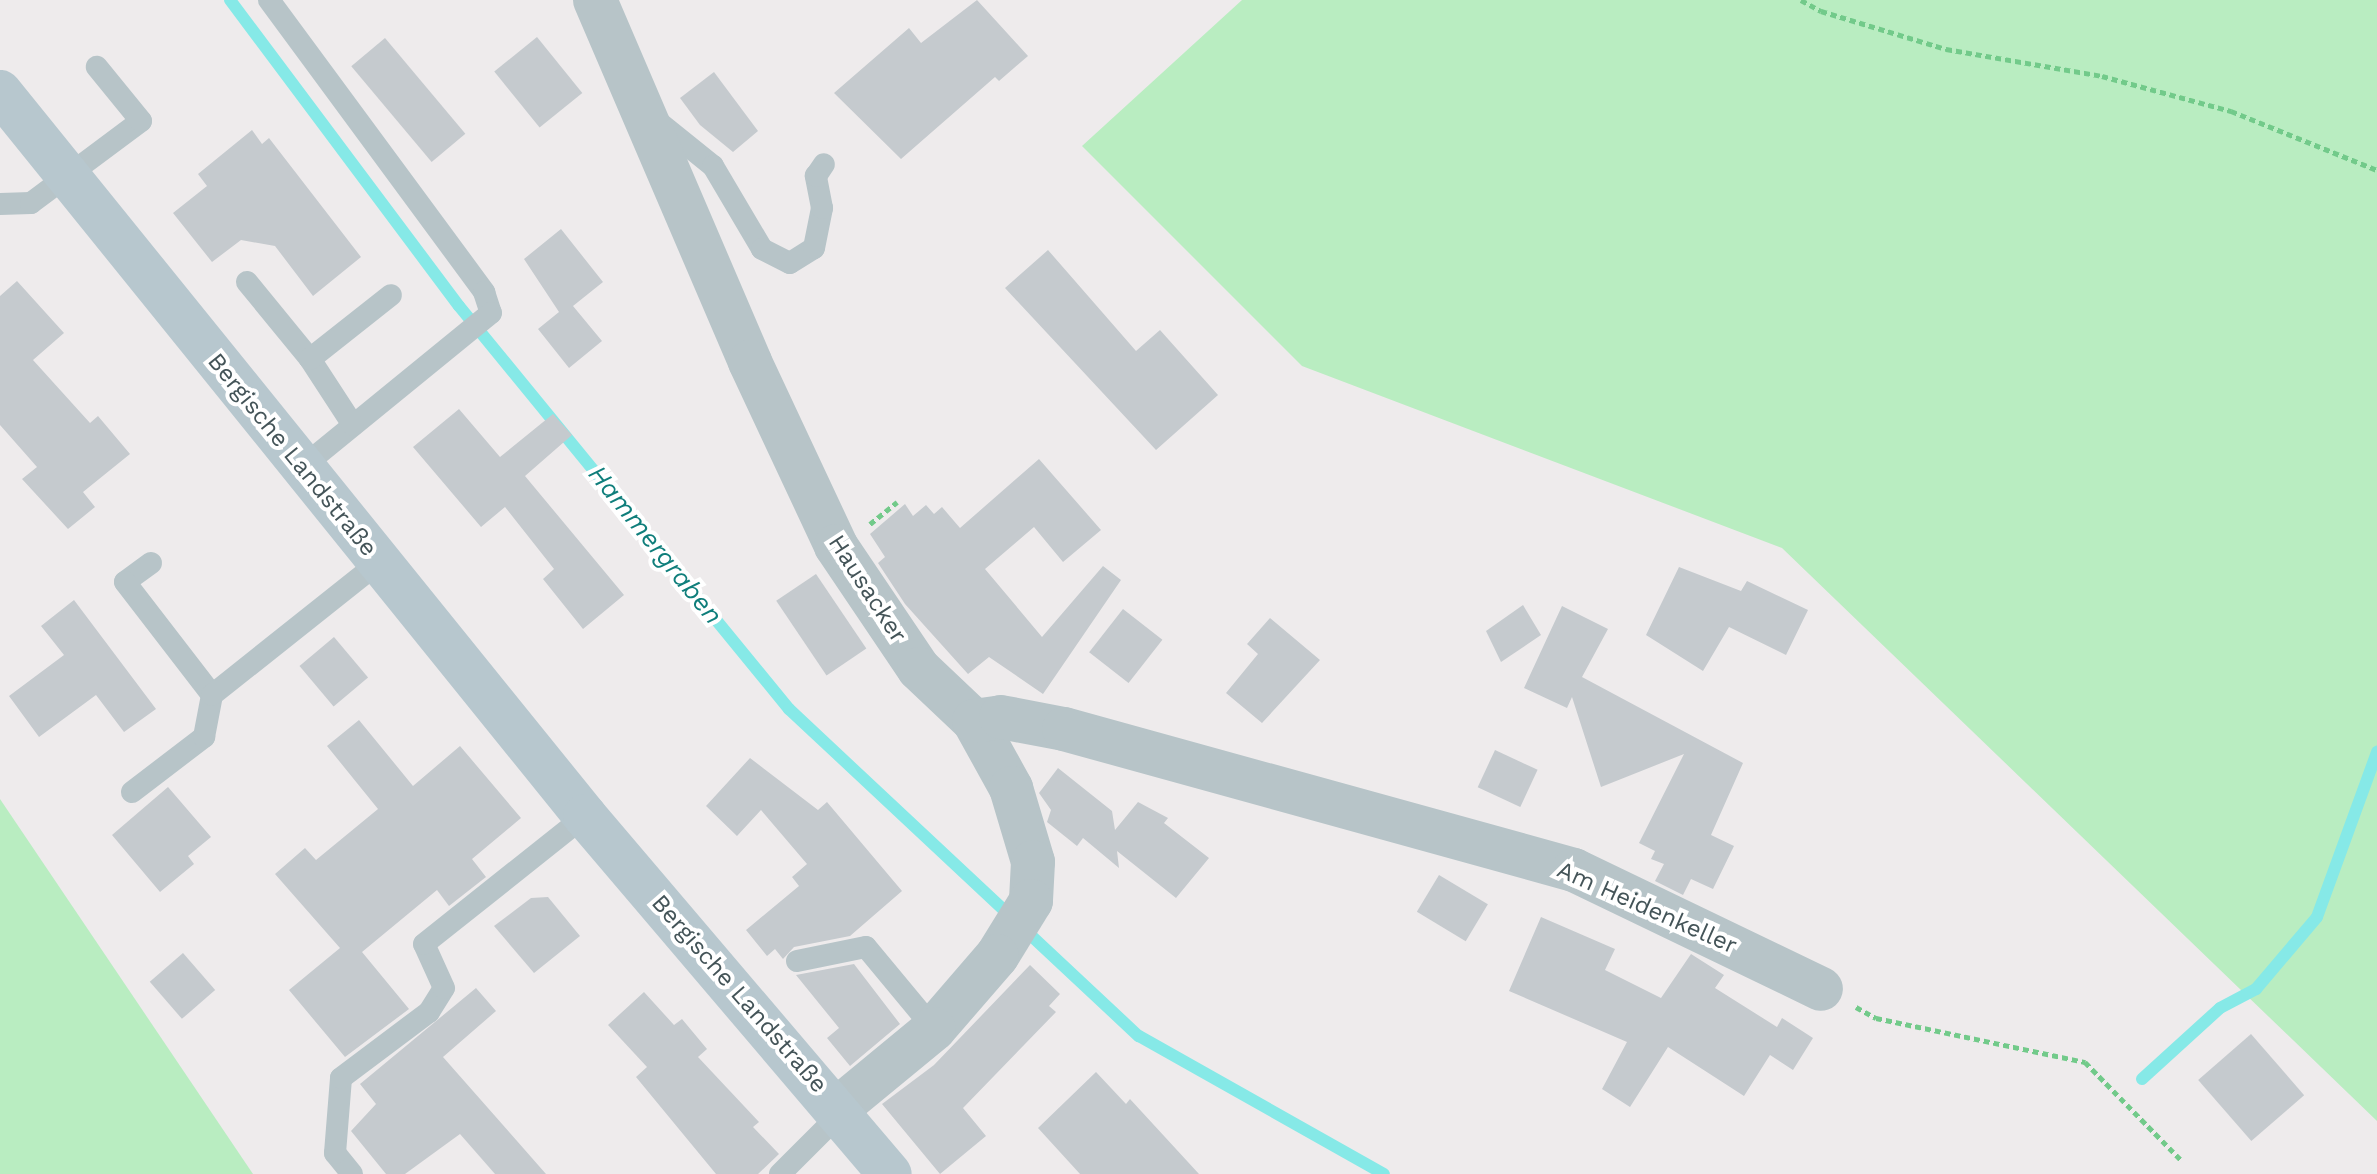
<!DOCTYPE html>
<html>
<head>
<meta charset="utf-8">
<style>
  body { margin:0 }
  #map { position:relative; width:2377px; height:1174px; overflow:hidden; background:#eeebec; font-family:"Work Sans",sans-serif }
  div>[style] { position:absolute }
  .green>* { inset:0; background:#b9edc1 }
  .stream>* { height:12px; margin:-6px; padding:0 6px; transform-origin:6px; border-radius:6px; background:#86e9e7 }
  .building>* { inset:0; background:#c5cace; transform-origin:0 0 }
  .path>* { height:5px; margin-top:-2.5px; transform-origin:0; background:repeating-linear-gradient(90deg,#72ca8a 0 6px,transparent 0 10px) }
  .lane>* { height:22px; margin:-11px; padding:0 11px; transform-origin:11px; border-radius:11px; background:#b7c4c8 }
  .street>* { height:44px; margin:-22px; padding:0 22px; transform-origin:22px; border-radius:22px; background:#b7c4c8 }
  .secondary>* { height:44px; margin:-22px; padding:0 22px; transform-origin:22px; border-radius:22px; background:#b7c7ce }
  span { translate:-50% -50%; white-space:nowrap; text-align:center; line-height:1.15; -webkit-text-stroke:8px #fff; paint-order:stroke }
  .street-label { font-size:24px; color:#445458 }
  .water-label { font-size:26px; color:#0f7e7b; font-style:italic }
</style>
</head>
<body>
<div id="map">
  <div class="green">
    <i style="clip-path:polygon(1242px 0,2377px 0,2377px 1121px,1782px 548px,1302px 366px,1082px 146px)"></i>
    <i style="clip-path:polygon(0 799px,253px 1174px,0 1174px)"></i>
  </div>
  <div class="stream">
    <i style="left:230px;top:0;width:382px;rotate:53.2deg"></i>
    <i style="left:459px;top:306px;width:521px;rotate:50.69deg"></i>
    <i style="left:789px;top:709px;width:479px;rotate:43.1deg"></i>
    <i style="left:1139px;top:1036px;width:281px;rotate:29.4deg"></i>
    <i style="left:2142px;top:1079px;width:105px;rotate:-42.3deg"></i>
    <i style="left:2220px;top:1008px;width:41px;rotate:-27.8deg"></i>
    <i style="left:2256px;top:989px;width:94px;rotate:-49.7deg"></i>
    <i style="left:2317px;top:917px;width:176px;rotate:-70deg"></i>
  </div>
  <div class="building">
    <i style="clip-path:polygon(977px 0,1028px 56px,999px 81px,995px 77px,901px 159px,834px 93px,909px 28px,921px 43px)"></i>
    <i style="left:537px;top:37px;width:72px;height:55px;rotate:51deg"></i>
    <i style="left:385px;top:38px;width:125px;height:44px;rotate:50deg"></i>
    <i style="clip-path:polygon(714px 72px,758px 131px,733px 152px,700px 125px,680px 98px)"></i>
    <i style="clip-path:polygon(252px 130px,262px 144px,269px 138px,361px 257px,313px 296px,275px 246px,241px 240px,212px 262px,173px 213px,207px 186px,198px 174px)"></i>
    <i style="clip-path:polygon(561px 229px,603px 282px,573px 306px,602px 341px,569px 368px,538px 329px,559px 312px,524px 259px)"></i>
    <i style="clip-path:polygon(1048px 250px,1136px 351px,1160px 330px,1218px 395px,1156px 450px,1005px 288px)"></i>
    <i style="clip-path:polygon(17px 281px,64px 333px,33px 360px,90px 423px,98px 416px,130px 454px,83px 492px,95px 507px,68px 529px,22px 479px,37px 467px,0 425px,0 296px)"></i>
    <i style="clip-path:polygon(459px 409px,500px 457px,553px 414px,572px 435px,525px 476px,624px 595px,583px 629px,543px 579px,554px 569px,505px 507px,481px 527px,413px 447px)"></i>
    <i style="clip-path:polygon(1039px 459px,1101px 530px,1063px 562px,1034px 527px,985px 569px,1042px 637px,1103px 566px,1121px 580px,1043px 694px,989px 657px,968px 674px,905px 604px,878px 563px,885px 557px,870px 534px,905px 504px,913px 516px,926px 505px,934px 514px,942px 507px,960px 528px)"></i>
    <i style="clip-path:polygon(1679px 567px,1741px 591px,1747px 581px,1808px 610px,1786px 655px,1729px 627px,1703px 671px,1646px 635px)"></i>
    <i style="left:816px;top:574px;width:90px;height:48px;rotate:56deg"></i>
    <i style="clip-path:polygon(74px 600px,156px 709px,124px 732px,96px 695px,39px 737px,9px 696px,64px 655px,41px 626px)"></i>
    <i style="clip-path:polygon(1523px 605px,1541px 635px,1501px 662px,1486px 631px)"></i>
    <i style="clip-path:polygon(1562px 606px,1608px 629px,1582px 677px,1743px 763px,1711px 835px,1734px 846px,1713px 889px,1691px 879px,1683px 895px,1655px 881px,1664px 864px,1651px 859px,1655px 851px,1639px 843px,1684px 754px,1601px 787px,1572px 697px,1567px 708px,1524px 688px)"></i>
    <i style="left:1123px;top:609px;width:50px;height:55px;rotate:38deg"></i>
    <i style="clip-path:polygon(1270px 618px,1320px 660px,1262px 723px,1226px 693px,1258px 654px,1247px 644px)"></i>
    <i style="left:334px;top:637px;width:53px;height:45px;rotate:50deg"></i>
    <i style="clip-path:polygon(359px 720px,413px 786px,460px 746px,521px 818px,472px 859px,486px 877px,449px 906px,437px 890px,362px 952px,409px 1009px,345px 1057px,289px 990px,340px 948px,275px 874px,305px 848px,316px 860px,378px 809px,327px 746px)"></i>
    <i style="left:1495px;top:750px;width:47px;height:41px;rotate:25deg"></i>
    <i style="clip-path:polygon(750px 758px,818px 810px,827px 802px,902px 891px,850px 936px,794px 947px,783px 959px,775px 949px,767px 956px,746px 930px,799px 886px,792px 877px,807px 864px,761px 810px,737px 836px,706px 806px)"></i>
    <i style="clip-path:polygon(1058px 768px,1112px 811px,1115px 830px,1138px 802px,1168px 818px,1164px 823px,1209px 858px,1176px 898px,1117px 851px,1119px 868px,1083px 838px,1077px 846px,1047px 822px,1051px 810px,1039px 793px)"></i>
    <i style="clip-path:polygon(168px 787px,211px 837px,188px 856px,194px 864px,160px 892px,112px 835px)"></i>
    <i style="left:1439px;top:875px;width:57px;height:43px;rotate:31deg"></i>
    <i style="clip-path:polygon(548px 897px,580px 936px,534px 973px,494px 926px,531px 898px)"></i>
    <i style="clip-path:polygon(1541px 917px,1615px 949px,1605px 970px,1661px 998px,1691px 954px,1724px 975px,1715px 988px,1777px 1027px,1782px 1018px,1813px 1038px,1793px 1070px,1770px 1055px,1744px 1096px,1668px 1047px,1630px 1107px,1602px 1089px,1627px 1042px,1509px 991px)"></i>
    <i style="left:183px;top:953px;width:49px;height:44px;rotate:49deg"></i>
    <i style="clip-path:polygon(854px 964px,900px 1024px,850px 1066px,827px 1038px,839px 1028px,796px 975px)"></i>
    <i style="clip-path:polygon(1030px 965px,1060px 994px,1049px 1006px,1056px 1012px,963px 1108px,986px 1136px,940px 1174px,882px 1104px,934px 1065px)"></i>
    <i style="clip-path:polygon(476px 988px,496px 1011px,443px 1057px,546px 1174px,495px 1174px,460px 1134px,405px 1174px,386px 1174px,351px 1131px,376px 1104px,360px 1084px)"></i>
    <i style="clip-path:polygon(644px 992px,674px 1025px,682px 1019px,707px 1049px,698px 1057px,759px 1122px,753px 1127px,779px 1154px,758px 1174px,716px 1174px,636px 1077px,647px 1067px,608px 1025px)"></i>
    <i style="left:2251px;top:1034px;width:81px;height:70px;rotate:49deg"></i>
    <i style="clip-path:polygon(1096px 1072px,1126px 1104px,1130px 1099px,1199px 1174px,1080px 1174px,1038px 1128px)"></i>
  </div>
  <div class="path">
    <i style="left:1801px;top:0;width:23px;rotate:29deg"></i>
    <i style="left:1821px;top:11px;width:131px;rotate:16.9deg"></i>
    <i style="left:1946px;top:49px;width:158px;rotate:9.8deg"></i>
    <i style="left:2102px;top:76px;width:134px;rotate:15.2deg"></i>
    <i style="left:2231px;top:111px;width:157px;rotate:22deg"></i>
    <i style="left:870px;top:524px;width:35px;rotate:-39deg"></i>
    <i style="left:1856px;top:1007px;width:23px;rotate:29deg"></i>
    <i style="left:1876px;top:1018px;width:214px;rotate:11.9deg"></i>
    <i style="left:2085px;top:1062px;width:139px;rotate:45.6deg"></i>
  </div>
  <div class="lane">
    <i style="left:269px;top:0;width:363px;rotate:53.6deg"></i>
    <i style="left:484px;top:292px;width:22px;rotate:72deg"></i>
    <i style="left:491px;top:313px;width:244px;rotate:140.8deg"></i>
    <i style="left:656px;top:120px;width:73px;rotate:38.9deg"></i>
    <i style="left:713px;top:166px;width:96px;rotate:59.4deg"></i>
    <i style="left:762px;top:249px;width:31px;rotate:27deg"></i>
    <i style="left:790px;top:263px;width:28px;rotate:-32deg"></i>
    <i style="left:814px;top:248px;width:41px;rotate:-78.7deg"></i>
    <i style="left:822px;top:208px;width:33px;rotate:-101deg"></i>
    <i style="left:816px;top:176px;width:14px;rotate:-56deg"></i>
    <i style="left:0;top:204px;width:31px;rotate:-2deg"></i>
    <i style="left:31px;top:203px;width:137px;rotate:-36.7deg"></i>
    <i style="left:141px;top:121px;width:70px;rotate:-129.2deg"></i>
    <i style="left:247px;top:282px;width:99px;rotate:50.7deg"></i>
    <i style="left:353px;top:425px;width:79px;rotate:-123.1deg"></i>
    <i style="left:310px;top:359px;width:103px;rotate:-38.3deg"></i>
    <i style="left:151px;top:563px;width:32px;rotate:144deg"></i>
    <i style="left:125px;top:582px;width:143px;rotate:52.4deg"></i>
    <i style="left:132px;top:792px;width:91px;rotate:-37.4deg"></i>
    <i style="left:204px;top:737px;width:43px;rotate:-79.2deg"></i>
    <i style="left:212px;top:695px;width:212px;rotate:-38.5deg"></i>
    <i style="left:797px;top:961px;width:70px;rotate:-11.5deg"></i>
    <i style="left:866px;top:947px;width:107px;rotate:50.3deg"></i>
    <i style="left:352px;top:1174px;width:27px;rotate:-129deg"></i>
    <i style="left:335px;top:1153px;width:75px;rotate:-85.4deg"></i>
    <i style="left:341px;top:1078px;width:110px;rotate:-36.9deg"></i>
    <i style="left:429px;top:1012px;width:28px;rotate:-58deg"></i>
    <i style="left:444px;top:988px;width:48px;rotate:-114.4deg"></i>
    <i style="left:424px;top:944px;width:206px;rotate:-38.5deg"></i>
    <i style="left:780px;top:1174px;width:86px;rotate:-45deg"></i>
  </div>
  <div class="street">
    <i style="left:595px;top:0;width:394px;rotate:66.8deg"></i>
    <i style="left:750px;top:362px;width:203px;rotate:64.9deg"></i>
    <i style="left:836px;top:546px;width:148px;rotate:56deg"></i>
    <i style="left:919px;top:669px;width:76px;rotate:43.4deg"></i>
    <i style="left:974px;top:721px;width:77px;rotate:61.1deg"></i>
    <i style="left:1011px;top:788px;width:77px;rotate:73.4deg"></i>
    <i style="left:1033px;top:862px;width:39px;rotate:93deg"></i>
    <i style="left:1031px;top:901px;width:65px;rotate:121.7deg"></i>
    <i style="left:997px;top:956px;width:96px;rotate:130.8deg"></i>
    <i style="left:934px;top:1029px;width:124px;rotate:140.5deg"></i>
    <i style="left:974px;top:721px;width:27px;rotate:-8deg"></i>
    <i style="left:1001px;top:717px;width:64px;rotate:10.8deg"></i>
    <i style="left:1064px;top:729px;width:529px;rotate:15.45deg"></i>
    <i style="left:1574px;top:870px;width:274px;rotate:25.7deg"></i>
  </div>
  <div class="secondary">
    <i style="left:0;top:92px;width:931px;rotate:51.06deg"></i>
    <i style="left:585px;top:816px;width:470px;rotate:49.6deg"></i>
  </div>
  <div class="street-label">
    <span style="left:292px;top:455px;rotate:51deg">Bergische Landstraße</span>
    <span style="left:867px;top:589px;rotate:57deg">Hausacker</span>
    <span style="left:1647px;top:908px;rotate:24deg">Am Heidenkeller</span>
    <span style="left:739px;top:994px;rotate:49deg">Bergische Landstraße</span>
  </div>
  <div class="water-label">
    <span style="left:655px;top:545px;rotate:51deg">Hammergraben</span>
  </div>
</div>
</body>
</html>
